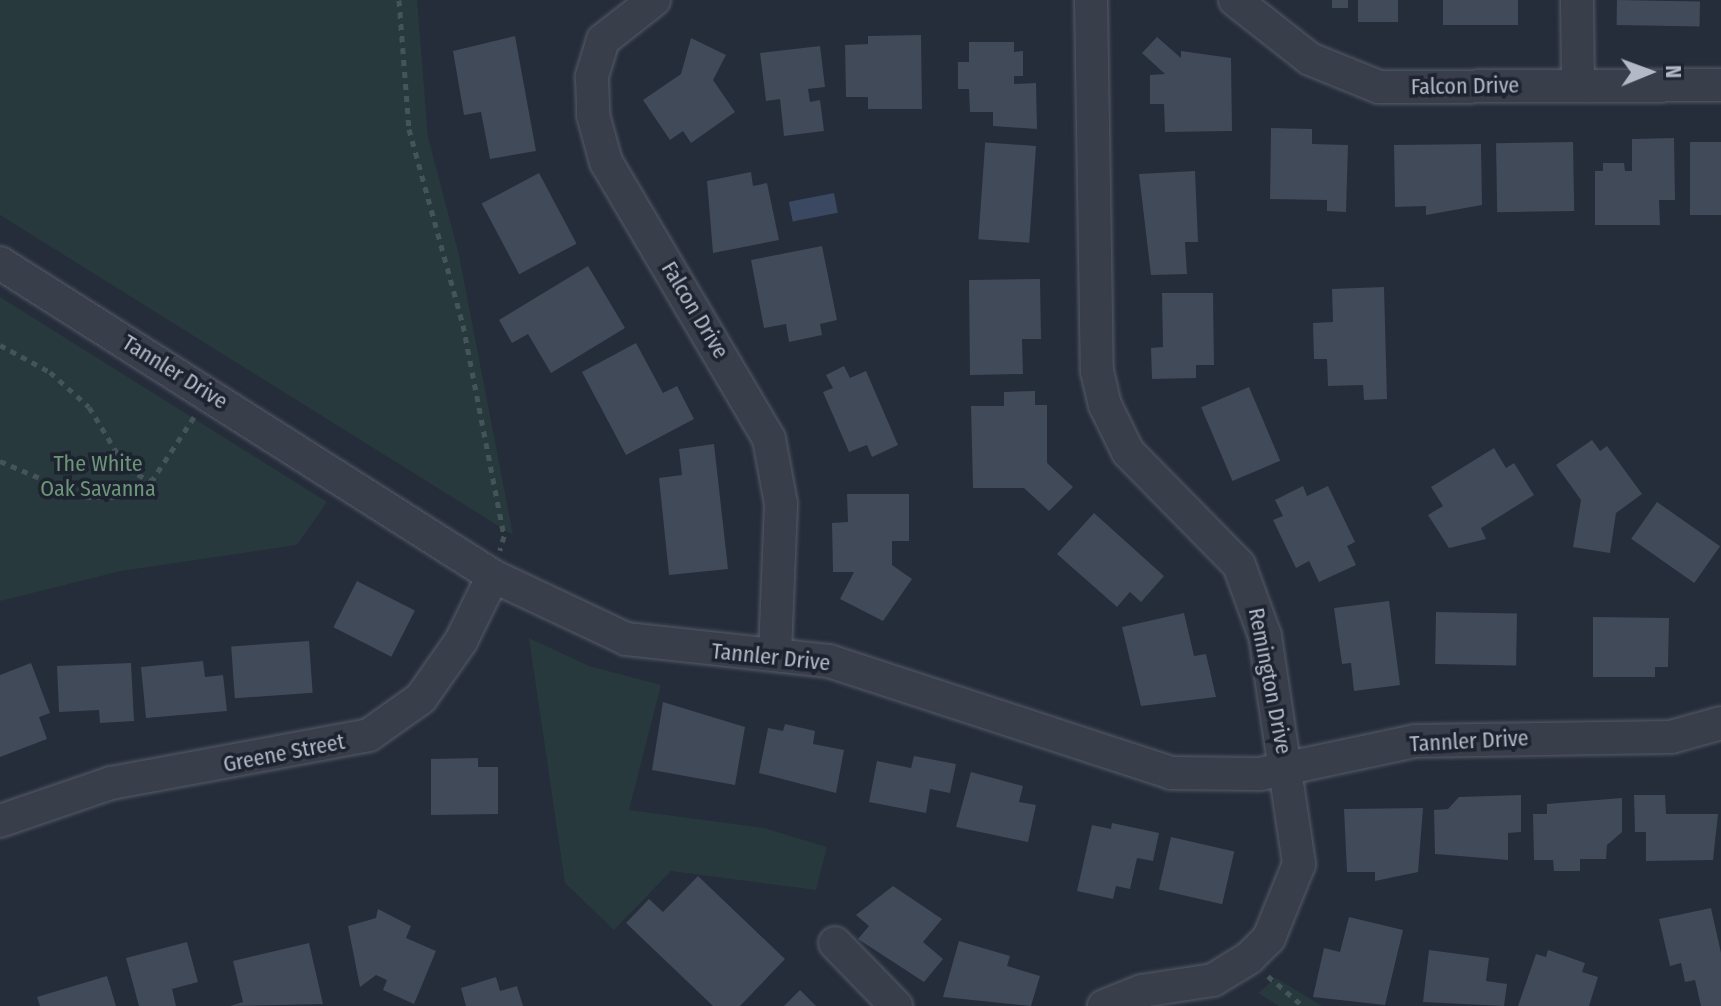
<!DOCTYPE html>
<html>
<head>
<meta charset="utf-8">
<style>
  body { margin:0 }
  #map { position:relative; width:1721px; height:1006px; overflow:hidden; background:#252c3a; font-family:"Fira Sans Condensed",sans-serif }
  div>[style] { position:absolute }
  .green>* { inset:0; background:#27393c }
  .water>* { inset:0; background:#3b4862; transform-origin:0 0 }
  .building>* { inset:0; background:#414a59; transform-origin:0 0 }
  .path>* { height:5px; margin-top:-2.5px; transform-origin:0; background:repeating-linear-gradient(90deg,#445458 0 6px,transparent 0 12px) }
  .roads { filter:drop-shadow(0 0 2px #565c68) drop-shadow(0 0 2px #565c68) }
  .minor>* { height:32px; margin:-16px; padding:0 16px; transform-origin:16px; border-radius:16px; background:#383e4a }
  span { translate:-50% -50%; white-space:nowrap; text-align:center; line-height:1.15; -webkit-text-stroke:7px #1d232f; paint-order:stroke }
  .street-label { font-size:22px; color:#b3b9c6 }
  .park-label { font-size:22px; color:#6c9579 }
  .north { position:absolute; left:1609px; top:32px; width:80px; height:80px; -webkit-text-stroke:6px #1d232f; paint-order:stroke; rotate:89deg; font-size:22px; font-weight:700; line-height:32px; text-align:center; color:#b3b9c6 }
  .north::after { content:''; display:block; margin:auto; width:28px; height:36px; background:#b3b9c6; clip-path:polygon(50% 0,100% 100%,50% 72%,0 100%) }
</style>
</head>
<body>
<div id="map">
  <div class="green">
    <i style="clip-path:polygon(0 0,417px 0,428px 137px,459px 255px,513px 535px,0 215px)"></i>
    <i style="clip-path:polygon(0 297px,327px 502px,297px 545px,121px 571px,0 601px)"></i>
    <i style="clip-path:polygon(529px 638px,589px 666px,661px 685px,629px 810px,764px 828px,827px 847px,816px 890px,671px 871px,614px 930px,565px 883px)"></i>
    <i style="clip-path:polygon(1276px 978px,1322px 1006px,1279px 1006px,1258px 993px)"></i>
  </div>
  <div class="water">
    <i style="left:834px;top:193px;width:20px;height:46px;rotate:79deg"></i>
  </div>
  <div class="building">
    <i style="left:1332px;top:0;width:16px;height:8px"></i>
    <i style="left:1358px;top:0;width:40px;height:22px"></i>
    <i style="left:1443px;top:0;width:75px;height:25px"></i>
    <i style="left:1617px;top:0;width:83px;height:25px;rotate:1deg"></i>
    <i style="clip-path:polygon(921px 35px,922px 109px,868px 109px,868px 97px,846px 97px,845px 45px,868px 44px,868px 36px)"></i>
    <i style="clip-path:polygon(515px 36px,536px 151px,490px 159px,481px 112px,464px 115px,453px 51px)"></i>
    <i style="clip-path:polygon(1157px 37px,1181px 58px,1181px 51px,1231px 58px,1232px 131px,1165px 132px,1164px 104px,1150px 104px,1150px 75px,1165px 74px,1142px 53px)"></i>
    <i style="clip-path:polygon(691px 38px,726px 55px,713px 80px,735px 112px,691px 143px,683px 131px,670px 140px,643px 100px,681px 74px)"></i>
    <i style="clip-path:polygon(969px 42px,1014px 42px,1014px 52px,1023px 51px,1023px 76px,1014px 76px,1014px 84px,1036px 83px,1037px 129px,993px 126px,993px 112px,970px 112px,969px 89px,958px 89px,958px 62px,969px 62px)"></i>
    <i style="clip-path:polygon(820px 46px,825px 87px,808px 89px,810px 102px,820px 100px,824px 131px,784px 136px,780px 99px,766px 101px,760px 53px)"></i>
    <i style="clip-path:polygon(1271px 128px,1312px 129px,1312px 144px,1348px 145px,1346px 212px,1327px 211px,1327px 200px,1270px 199px)"></i>
    <i style="clip-path:polygon(1674px 138px,1675px 200px,1659px 200px,1660px 225px,1595px 225px,1595px 171px,1603px 171px,1603px 163px,1624px 163px,1625px 171px,1632px 171px,1632px 139px)"></i>
    <i style="left:1573px;top:142px;width:69px;height:77px;rotate:89deg"></i>
    <i style="left:1690px;top:142px;width:31px;height:73px"></i>
    <i style="clip-path:polygon(1481px 144px,1482px 205px,1426px 215px,1426px 206px,1395px 207px,1394px 145px)"></i>
    <i style="left:1036px;top:146px;width:97px;height:51px;rotate:94deg"></i>
    <i style="clip-path:polygon(1195px 171px,1198px 242px,1185px 242px,1187px 274px,1151px 275px,1139px 174px)"></i>
    <i style="clip-path:polygon(751px 172px,753px 186px,767px 183px,779px 240px,713px 253px,707px 181px)"></i>
    <i style="left:539px;top:173px;width:80px;height:65px;rotate:62deg"></i>
    <i style="clip-path:polygon(822px 246px,837px 320px,820px 324px,822px 335px,789px 342px,786px 324px,764px 328px,751px 260px)"></i>
    <i style="clip-path:polygon(588px 266px,625px 328px,551px 373px,528px 334px,512px 343px,499px 320px)"></i>
    <i style="clip-path:polygon(1040px 279px,1041px 339px,1022px 339px,1023px 374px,970px 375px,969px 280px)"></i>
    <i style="clip-path:polygon(1384px 287px,1387px 399px,1364px 400px,1363px 385px,1328px 386px,1327px 359px,1314px 359px,1313px 323px,1333px 322px,1332px 289px)"></i>
    <i style="clip-path:polygon(1162px 293px,1213px 293px,1214px 365px,1196px 365px,1196px 378px,1152px 379px,1151px 348px,1163px 347px)"></i>
    <i style="clip-path:polygon(636px 343px,663px 393px,677px 386px,694px 419px,626px 455px,582px 372px)"></i>
    <i style="clip-path:polygon(844px 366px,850px 378px,866px 371px,898px 445px,872px 457px,867px 445px,849px 452px,823px 392px,833px 388px,826px 375px)"></i>
    <i style="left:1249px;top:387px;width:80px;height:52px;rotate:67deg"></i>
    <i style="clip-path:polygon(1035px 391px,1035px 405px,1047px 405px,1047px 463px,1073px 487px,1049px 511px,1024px 488px,973px 488px,971px 406px,1004px 406px,1004px 392px)"></i>
    <i style="clip-path:polygon(1592px 440px,1600px 451px,1607px 446px,1642px 494px,1616px 513px,1610px 553px,1573px 547px,1581px 500px,1556px 465px)"></i>
    <i style="clip-path:polygon(714px 444px,728px 569px,669px 575px,659px 478px,682px 475px,679px 449px)"></i>
    <i style="clip-path:polygon(1494px 448px,1506px 468px,1514px 463px,1534px 495px,1481px 528px,1486px 539px,1449px 548px,1428px 515px,1443px 506px,1431px 487px)"></i>
    <i style="clip-path:polygon(1303px 486px,1307px 496px,1328px 486px,1355px 542px,1347px 546px,1356px 565px,1319px 582px,1309px 561px,1296px 568px,1273px 520px,1283px 516px,1275px 500px)"></i>
    <i style="clip-path:polygon(847px 494px,909px 494px,909px 541px,892px 541px,892px 565px,912px 579px,883px 621px,840px 599px,854px 572px,833px 572px,832px 523px,848px 522px)"></i>
    <i style="left:1657px;top:502px;width:77px;height:45px;rotate:35deg"></i>
    <i style="clip-path:polygon(1094px 513px,1164px 576px,1141px 602px,1130px 592px,1117px 607px,1057px 554px)"></i>
    <i style="left:357px;top:581px;width:65px;height:52px;rotate:27deg"></i>
    <i style="clip-path:polygon(1389px 601px,1400px 685px,1354px 691px,1351px 663px,1342px 664px,1334px 608px)"></i>
    <i style="left:1436px;top:612px;width:81px;height:52px;rotate:1deg"></i>
    <i style="clip-path:polygon(1184px 613px,1194px 656px,1206px 654px,1216px 697px,1141px 706px,1122px 627px)"></i>
    <i style="clip-path:polygon(1593px 617px,1669px 618px,1668px 667px,1655px 667px,1655px 677px,1593px 677px)"></i>
    <i style="left:309px;top:641px;width:52px;height:78px;rotate:86deg"></i>
    <i style="clip-path:polygon(203px 661px,205px 677px,223px 675px,227px 711px,146px 718px,141px 667px)"></i>
    <i style="clip-path:polygon(31px 663px,50px 713px,39px 717px,47px 739px,0 757px,0 675px)"></i>
    <i style="clip-path:polygon(131px 663px,134px 721px,100px 723px,99px 710px,59px 712px,57px 666px)"></i>
    <i style="clip-path:polygon(663px 702px,745px 727px,735px 785px,652px 770px)"></i>
    <i style="clip-path:polygon(785px 724px,815px 731px,813px 744px,844px 750px,836px 793px,759px 773px,768px 728px,783px 731px)"></i>
    <i style="clip-path:polygon(914px 756px,956px 764px,950px 793px,930px 789px,926px 813px,869px 802px,877px 761px,911px 768px)"></i>
    <i style="clip-path:polygon(478px 758px,478px 767px,498px 767px,498px 814px,431px 815px,431px 759px)"></i>
    <i style="clip-path:polygon(971px 772px,1023px 786px,1019px 802px,1036px 805px,1028px 842px,956px 827px)"></i>
    <i style="clip-path:polygon(1521px 795px,1521px 832px,1508px 833px,1508px 860px,1435px 854px,1434px 810px,1448px 809px,1459px 797px)"></i>
    <i style="clip-path:polygon(1634px 795px,1665px 795px,1666px 814px,1718px 814px,1713px 860px,1646px 861px,1646px 832px,1635px 832px)"></i>
    <i style="clip-path:polygon(1622px 798px,1622px 832px,1607px 845px,1606px 859px,1580px 859px,1580px 871px,1554px 871px,1553px 860px,1534px 860px,1533px 814px,1547px 814px,1547px 804px)"></i>
    <i style="clip-path:polygon(1423px 808px,1418px 872px,1375px 881px,1375px 872px,1347px 872px,1344px 809px)"></i>
    <i style="clip-path:polygon(1112px 823px,1159px 833px,1153px 861px,1137px 858px,1130px 889px,1116px 886px,1113px 899px,1077px 891px,1092px 825px,1111px 829px)"></i>
    <i style="left:1171px;top:837px;width:65px;height:54px;rotate:13deg"></i>
    <i style="clip-path:polygon(698px 876px,785px 959px,740px 1006px,713px 1006px,626px 923px,649px 899px,663px 912px)"></i>
    <i style="clip-path:polygon(893px 886px,942px 919px,923px 942px,943px 959px,924px 982px,858px 939px,869px 926px,856px 915px)"></i>
    <i style="clip-path:polygon(1711px 908px,1721px 953px,1721px 1006px,1701px 1006px,1695px 980px,1685px 982px,1681px 963px,1670px 966px,1659px 919px)"></i>
    <i style="clip-path:polygon(378px 909px,411px 926px,406px 938px,436px 951px,414px 1004px,383px 990px,387px 980px,376px 975px,360px 987px,348px 926px,376px 918px)"></i>
    <i style="clip-path:polygon(1349px 917px,1403px 930px,1385px 1005px,1313px 997px,1324px 948px,1340px 952px)"></i>
    <i style="clip-path:polygon(959px 941px,1010px 956px,1007px 966px,1040px 976px,1031px 1006px,943px 997px)"></i>
    <i style="clip-path:polygon(187px 942px,198px 982px,172px 989px,176px 1006px,139px 1006px,126px 958px)"></i>
    <i style="clip-path:polygon(309px 943px,323px 1004px,230px 1006px,243px 1002px,233px 961px)"></i>
    <i style="clip-path:polygon(1429px 950px,1489px 958px,1486px 981px,1507px 984px,1504px 1006px,1423px 1002px)"></i>
    <i style="clip-path:polygon(1548px 950px,1585px 963px,1582px 972px,1598px 977px,1589px 1006px,1518px 1006px,1536px 954px,1546px 957px)"></i>
    <i style="clip-path:polygon(107px 976px,116px 1006px,40px 1006px,37px 997px)"></i>
    <i style="clip-path:polygon(496px 977px,500px 991px,517px 986px,523px 1006px,466px 1006px,461px 988px)"></i>
    <i style="clip-path:polygon(800px 990px,816px 1006px,784px 1006px)"></i>
  </div>
  <div class="path">
    <i style="left:399px;top:0;width:129px;rotate:85.6deg"></i>
    <i style="left:409px;top:129px;width:203px;rotate:74.6deg"></i>
    <i style="left:463px;top:325px;width:215px;rotate:79deg"></i>
    <i style="left:504px;top:536px;width:15px;rotate:106deg"></i>
    <i style="left:0;top:345px;width:57px;rotate:28.4deg"></i>
    <i style="left:50px;top:372px;width:52px;rotate:41.9deg"></i>
    <i style="left:89px;top:407px;width:73px;rotate:58.5deg"></i>
    <i style="left:127px;top:469px;width:27px;rotate:27deg"></i>
    <i style="left:0;top:461px;width:92px;rotate:23deg"></i>
    <i style="left:85px;top:497px;width:35px"></i>
    <i style="left:120px;top:497px;width:34px;rotate:-26deg"></i>
    <i style="left:151px;top:482px;width:78px;rotate:-56.5deg"></i>
    <i style="left:1268px;top:976px;width:46px;rotate:40.6deg"></i>
  </div>
  <div class="roads">
    <div class="minor">
      <i style="left:654px;top:0;width:65px;rotate:141.9deg"></i>
      <i style="left:603px;top:40px;width:39px;rotate:107deg"></i>
      <i style="left:592px;top:77px;width:38px;rotate:88deg"></i>
      <i style="left:593px;top:115px;width:49px;rotate:74.5deg"></i>
      <i style="left:606px;top:162px;width:321px;rotate:59.5deg"></i>
      <i style="left:769px;top:439px;width:66px;rotate:79.5deg"></i>
      <i style="left:781px;top:504px;width:150px;rotate:92.3deg"></i>
      <i style="left:1091px;top:0;width:371px;rotate:89.1deg"></i>
      <i style="left:1097px;top:371px;width:35px;rotate:77deg"></i>
      <i style="left:1105px;top:405px;width:52px;rotate:63.9deg"></i>
      <i style="left:1128px;top:452px;width:158px;rotate:45.5deg"></i>
      <i style="left:1239px;top:565px;width:76px;rotate:69.9deg"></i>
      <i style="left:1265px;top:636px;width:231px;rotate:81.5deg"></i>
      <i style="left:1299px;top:864px;width:80px;rotate:112.1deg"></i>
      <i style="left:1269px;top:938px;width:28px;rotate:135deg"></i>
      <i style="left:1249px;top:958px;width:42px;rotate:148.6deg"></i>
      <i style="left:1213px;top:980px;width:72px;rotate:171.2deg"></i>
      <i style="left:1142px;top:991px;width:41px;rotate:158.5deg"></i>
      <i style="left:1235px;top:0;width:95px;rotate:38.2deg"></i>
      <i style="left:1310px;top:59px;width:74px;rotate:22.1deg"></i>
      <i style="left:1379px;top:87px;width:342px;rotate:-0.3deg"></i>
      <i style="left:1577px;top:0;width:84px;rotate:89.3deg"></i>
      <i style="left:0;top:263px;width:584px;rotate:32.41deg"></i>
      <i style="left:493px;top:576px;width:147px;rotate:25.3deg"></i>
      <i style="left:626px;top:639px;width:204px;rotate:6.2deg"></i>
      <i style="left:829px;top:661px;width:360px;rotate:18.1deg"></i>
      <i style="left:1171px;top:773px;width:89px;rotate:0.6deg"></i>
      <i style="left:1260px;top:774px;width:158px;rotate:-12deg"></i>
      <i style="left:1415px;top:741px;width:256px;rotate:-0.9deg"></i>
      <i style="left:1671px;top:737px;width:52px;rotate:-15.6deg"></i>
      <i style="left:0;top:821px;width:117px;rotate:-18.9deg"></i>
      <i style="left:111px;top:783px;width:262px;rotate:-10.5deg"></i>
      <i style="left:369px;top:735px;width:64px;rotate:-35.4deg"></i>
      <i style="left:421px;top:698px;width:70px;rotate:-54.9deg"></i>
      <i style="left:461px;top:641px;width:72px;rotate:-63.8deg"></i>
      <i style="left:835px;top:943px;width:88px;rotate:45.9deg"></i>
    </div>
  </div>
  <div class="street-label">
    <span style="left:1465px;top:86px;rotate:-1deg">Falcon Drive</span>
    <span style="left:695px;top:310px;rotate:59deg">Falcon Drive</span>
    <span style="left:175px;top:372px;rotate:32deg">Tannler Drive</span>
    <span style="left:771px;top:657px;rotate:6deg">Tannler Drive</span>
    <span style="left:1270px;top:681px;rotate:79deg">Remington Drive</span>
    <span style="left:1469px;top:741px;rotate:-3deg">Tannler Drive</span>
    <span style="left:284px;top:753px;rotate:-11deg">Greene Street</span>
  </div>
  <div class="park-label">
    <span style="left:98px;top:476px">The White<br>Oak Savanna</span>
  </div>
  <div class="north">N</div>
</div>
</body>
</html>
